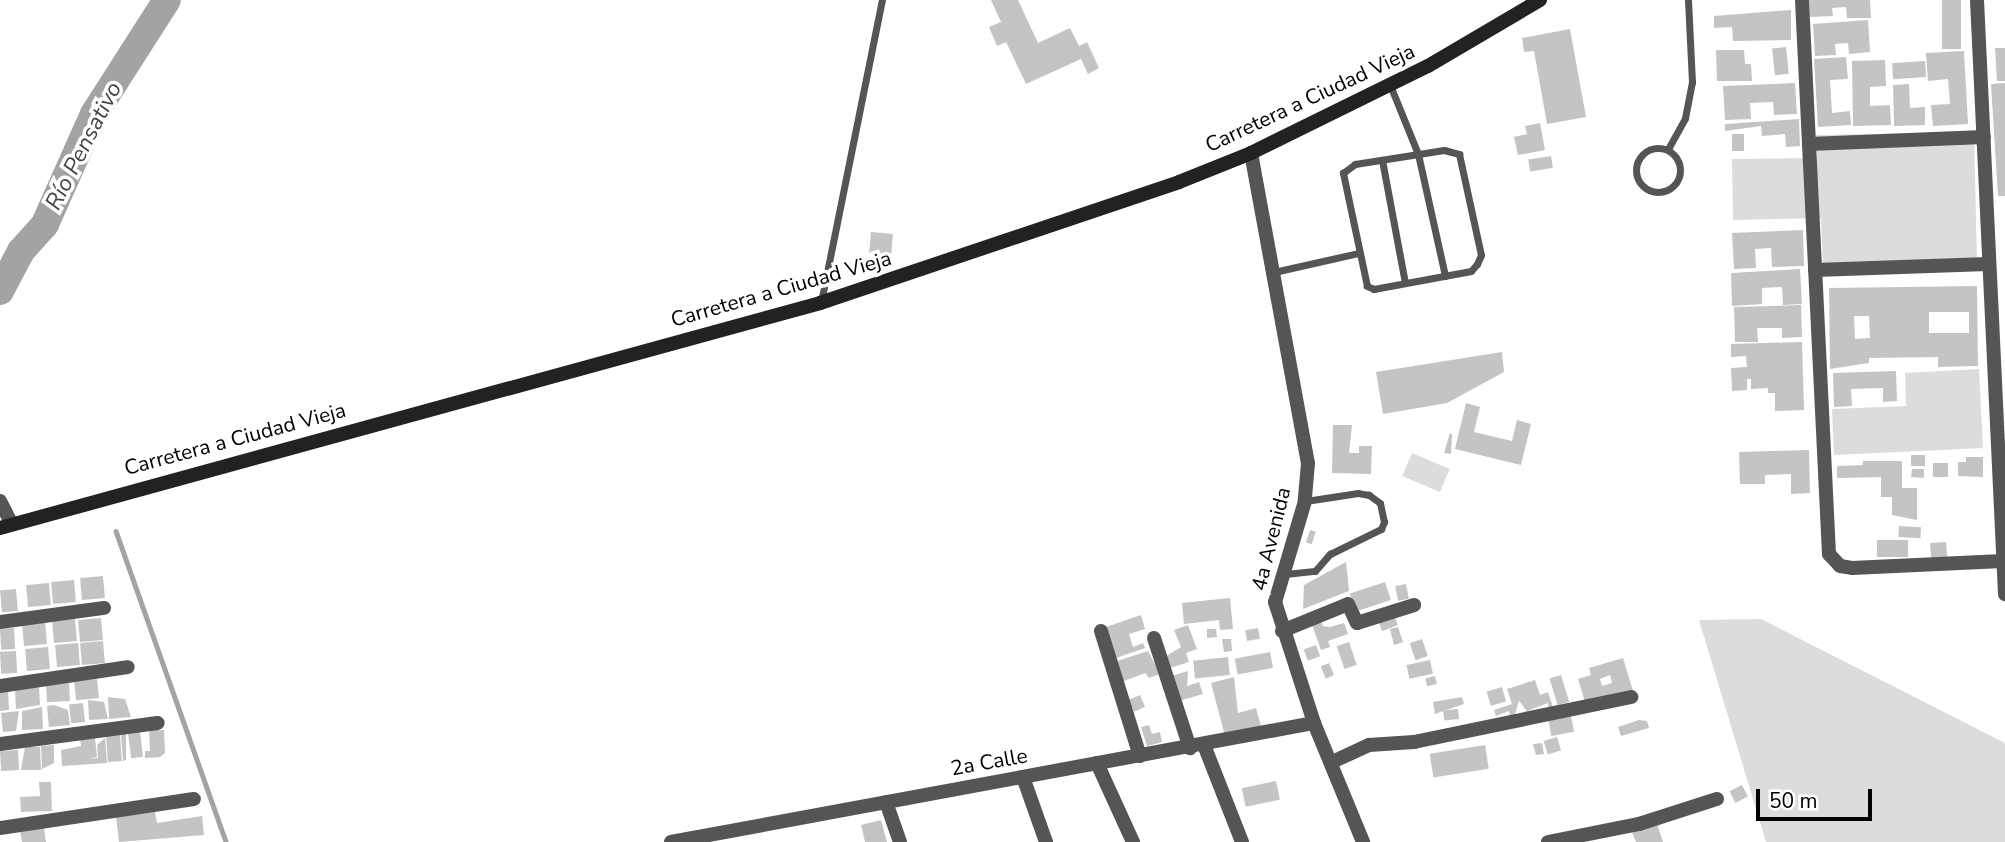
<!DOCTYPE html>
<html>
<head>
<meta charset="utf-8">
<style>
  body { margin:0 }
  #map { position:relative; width:2005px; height:842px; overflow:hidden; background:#fff; font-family:"Nunito Sans",sans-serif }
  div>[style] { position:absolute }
  .green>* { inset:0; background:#dcdcdc; transform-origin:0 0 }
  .stream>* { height:4.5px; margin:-2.25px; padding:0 2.25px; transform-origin:2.25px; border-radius:2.25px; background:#a3a3a3 }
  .river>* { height:28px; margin:-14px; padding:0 14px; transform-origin:14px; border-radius:14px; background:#a3a3a3 }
  .building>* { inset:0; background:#c4c4c4; transform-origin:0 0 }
  .lane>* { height:7px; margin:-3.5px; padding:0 3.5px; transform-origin:3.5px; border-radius:3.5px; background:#555 }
  .lane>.ring { margin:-3.5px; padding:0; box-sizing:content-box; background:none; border:7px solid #555; border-radius:50% }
  .street>* { height:14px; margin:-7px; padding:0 7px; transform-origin:7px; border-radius:7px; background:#555 }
  .secondary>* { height:14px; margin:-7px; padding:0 7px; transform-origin:7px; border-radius:7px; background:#222 }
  span { translate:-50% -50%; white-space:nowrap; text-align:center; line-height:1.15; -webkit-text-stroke:7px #fff; paint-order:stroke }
  .street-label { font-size:21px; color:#000 }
  .water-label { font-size:23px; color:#444; font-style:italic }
  .scale { position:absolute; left:1756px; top:789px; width:116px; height:32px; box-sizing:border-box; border:4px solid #000; border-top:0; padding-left:9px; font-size:21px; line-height:24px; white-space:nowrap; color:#000; -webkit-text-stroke:5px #fff; paint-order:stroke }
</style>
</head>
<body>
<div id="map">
  <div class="green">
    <i style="clip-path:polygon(1974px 132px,1977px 262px,1823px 265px,1821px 218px,1733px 220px,1732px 159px,1817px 158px,1816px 135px)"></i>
    <i style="clip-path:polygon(1979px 369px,1983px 448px,1834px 455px,1832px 409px,1906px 406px,1905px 373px)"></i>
    <i style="left:1412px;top:453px;width:41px;height:25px;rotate:23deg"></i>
    <i style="clip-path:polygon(1761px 619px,2005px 743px,2005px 842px,1766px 842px,1699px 620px)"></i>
  </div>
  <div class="stream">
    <i style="left:116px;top:531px;width:330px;rotate:70.5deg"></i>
  </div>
  <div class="river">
    <i style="left:0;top:291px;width:45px;rotate:-62.3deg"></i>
    <i style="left:21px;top:251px;width:36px;rotate:-48deg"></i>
    <i style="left:45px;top:224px;width:120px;rotate:-66deg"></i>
    <i style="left:94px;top:114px;width:135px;rotate:-57.4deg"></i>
  </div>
  <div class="building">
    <i style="clip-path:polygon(991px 0,1018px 0,1038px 43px,1070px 28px,1079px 46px,1087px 42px,1099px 68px,1088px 74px,1081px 59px,1026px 84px,1006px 42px,997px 46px,989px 27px,1001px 22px)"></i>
    <i style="clip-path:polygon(1809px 0,1870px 0,1871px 18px,1847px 18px,1846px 7px,1832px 8px,1833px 16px,1810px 17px)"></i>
    <i style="left:1942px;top:0;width:19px;height:49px"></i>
    <i style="clip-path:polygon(1791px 10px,1791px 40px,1733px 41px,1732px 27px,1714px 28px,1714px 16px)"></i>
    <i style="clip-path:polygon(1868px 20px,1870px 52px,1849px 54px,1848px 43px,1835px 44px,1836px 55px,1815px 56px,1813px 24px)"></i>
    <i style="clip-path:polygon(1570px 29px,1586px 117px,1547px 124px,1534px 51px,1524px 52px,1522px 38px)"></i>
    <i style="left:1786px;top:47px;width:27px;height:14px;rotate:84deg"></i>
    <i style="clip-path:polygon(1995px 48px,2005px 48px,2005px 81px,1997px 81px)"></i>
    <i style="clip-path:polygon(1716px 50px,1744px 50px,1745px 64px,1751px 64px,1752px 81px,1717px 81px)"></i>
    <i style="clip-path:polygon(1964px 51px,1968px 124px,1933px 126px,1931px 105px,1950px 104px,1948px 79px,1928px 81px,1926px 53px)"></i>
    <i style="clip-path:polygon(1846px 57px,1848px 79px,1830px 80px,1832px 113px,1850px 111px,1851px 125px,1818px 127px,1814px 59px)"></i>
    <i style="clip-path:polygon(1885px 60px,1886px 86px,1870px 87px,1870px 106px,1890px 105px,1891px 125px,1853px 126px,1852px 61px)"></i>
    <i style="left:1925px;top:61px;width:16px;height:33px;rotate:86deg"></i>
    <i style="clip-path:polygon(1795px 83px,1797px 114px,1774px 115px,1773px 102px,1750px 103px,1751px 119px,1725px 120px,1723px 86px)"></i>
    <i style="clip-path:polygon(2005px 83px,2005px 196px,1998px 196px,1991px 84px)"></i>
    <i style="clip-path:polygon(1909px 84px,1910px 108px,1925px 107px,1925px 125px,1894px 126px,1893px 85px)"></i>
    <i style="clip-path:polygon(1799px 119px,1800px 146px,1786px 147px,1785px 134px,1762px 136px,1761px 126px,1725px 131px,1725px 124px)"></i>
    <i style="clip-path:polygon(1540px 123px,1545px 150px,1518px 155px,1514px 137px,1527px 134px,1525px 126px)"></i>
    <i style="left:1732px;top:134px;width:12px;height:17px"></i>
    <i style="left:1551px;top:156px;width:12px;height:23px;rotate:81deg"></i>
    <i style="clip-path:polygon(1803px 230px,1804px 266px,1772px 267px,1771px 248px,1755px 249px,1756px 268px,1734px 269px,1732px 233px)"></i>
    <i style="left:871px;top:232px;width:22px;height:21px;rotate:5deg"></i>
    <i style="clip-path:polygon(1800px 269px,1802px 304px,1783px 305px,1782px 287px,1762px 288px,1762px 304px,1732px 306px,1731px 273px)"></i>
    <i style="clip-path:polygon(evenodd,1977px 286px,1978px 366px,1938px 367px,1938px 357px,1869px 358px,1869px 363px,1830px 369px,1829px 288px,1977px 286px,1929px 312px,1969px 312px,1969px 333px,1929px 333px,1929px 312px,1977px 286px,1854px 316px,1869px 316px,1870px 338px,1855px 339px,1854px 316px)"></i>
    <i style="clip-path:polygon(1801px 305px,1802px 337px,1782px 338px,1782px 328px,1757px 328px,1758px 342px,1735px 342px,1734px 307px)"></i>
    <i style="clip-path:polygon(1802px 342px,1804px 410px,1775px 411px,1775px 393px,1768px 393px,1768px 388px,1751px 389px,1751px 379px,1747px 379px,1747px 390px,1732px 391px,1731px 368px,1747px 367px,1746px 356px,1731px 357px,1731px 344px)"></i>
    <i style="clip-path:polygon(1502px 352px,1504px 372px,1447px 403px,1383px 414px,1376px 372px)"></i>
    <i style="clip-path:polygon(1896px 371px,1897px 401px,1883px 402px,1883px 388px,1851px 389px,1852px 406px,1834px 407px,1833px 373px)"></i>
    <i style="clip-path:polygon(1466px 403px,1480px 407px,1474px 432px,1512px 441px,1517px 420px,1531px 424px,1521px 465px,1455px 449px)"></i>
    <i style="clip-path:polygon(1333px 425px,1352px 425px,1349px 453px,1359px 453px,1359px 446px,1372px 446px,1371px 474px,1332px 473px)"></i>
    <i style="clip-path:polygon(1450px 433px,1452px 434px,1451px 454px,1444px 453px)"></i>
    <i style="clip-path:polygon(1809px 450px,1810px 493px,1791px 494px,1791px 474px,1765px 475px,1765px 484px,1740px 484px,1739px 452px)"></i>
    <i style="left:1911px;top:455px;width:14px;height:11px"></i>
    <i style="clip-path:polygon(1966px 457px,1983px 457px,1983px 477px,1958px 476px,1958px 462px,1966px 462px)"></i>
    <i style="clip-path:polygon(1863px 461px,1902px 461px,1902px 488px,1917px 488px,1917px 520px,1892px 515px,1892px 497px,1881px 497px,1881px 477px,1837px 478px,1837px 466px,1863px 465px)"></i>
    <i style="left:1933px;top:463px;width:15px;height:14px"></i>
    <i style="clip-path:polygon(1912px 469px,1924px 469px,1924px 478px,1911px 477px)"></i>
    <i style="left:1899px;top:526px;width:22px;height:11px;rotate:3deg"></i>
    <i style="left:1310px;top:530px;width:6px;height:13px;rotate:18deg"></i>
    <i style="left:1877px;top:540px;width:31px;height:17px"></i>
    <i style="left:1946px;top:542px;width:15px;height:16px;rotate:86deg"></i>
    <i style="clip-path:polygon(1346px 562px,1349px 591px,1303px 609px,1304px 585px)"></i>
    <i style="left:103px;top:576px;width:22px;height:23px;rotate:85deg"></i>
    <i style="left:74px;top:580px;width:22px;height:23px;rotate:85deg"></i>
    <i style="left:1385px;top:582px;width:19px;height:37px;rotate:72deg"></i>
    <i style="left:49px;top:583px;width:22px;height:23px;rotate:85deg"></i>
    <i style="left:1406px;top:584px;width:15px;height:11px;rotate:79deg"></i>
    <i style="left:16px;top:589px;width:22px;height:16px;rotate:85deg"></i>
    <i style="clip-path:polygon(1230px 598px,1233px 629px,1220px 630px,1219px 620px,1184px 624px,1182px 603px)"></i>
    <i style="left:1393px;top:612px;width:14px;height:17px;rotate:69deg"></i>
    <i style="clip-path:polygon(1141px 615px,1145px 629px,1129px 634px,1133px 647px,1143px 643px,1145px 648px,1116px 658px,1106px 627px)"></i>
    <i style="left:101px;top:618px;width:22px;height:23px;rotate:85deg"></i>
    <i style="left:75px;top:619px;width:22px;height:23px;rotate:85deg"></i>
    <i style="clip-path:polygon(1320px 619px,1323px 626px,1330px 627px,1344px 623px,1348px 634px,1328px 641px,1330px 647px,1321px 650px,1311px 622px)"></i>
    <i style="left:45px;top:622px;width:22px;height:23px;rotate:85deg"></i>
    <i style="clip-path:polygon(1188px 625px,1197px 649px,1186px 653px,1189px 662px,1167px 669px,1163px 658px,1181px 647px,1174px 630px)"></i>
    <i style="clip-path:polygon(1398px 627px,1403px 642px,1394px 645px,1390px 629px)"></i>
    <i style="left:14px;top:628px;width:21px;height:14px;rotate:87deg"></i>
    <i style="left:1258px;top:628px;width:11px;height:13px;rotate:80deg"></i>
    <i style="clip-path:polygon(1207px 629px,1216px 629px,1217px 637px,1207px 638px)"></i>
    <i style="clip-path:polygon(1222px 639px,1231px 639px,1232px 651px,1224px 652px)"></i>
    <i style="left:1422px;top:639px;width:18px;height:13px;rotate:71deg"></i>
    <i style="left:103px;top:641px;width:22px;height:23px;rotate:85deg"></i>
    <i style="left:1349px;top:642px;width:24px;height:13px;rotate:71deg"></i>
    <i style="left:78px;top:643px;width:22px;height:23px;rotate:85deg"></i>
    <i style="left:1316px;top:645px;width:12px;height:13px;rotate:70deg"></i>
    <i style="left:48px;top:647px;width:22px;height:23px;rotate:85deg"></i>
    <i style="left:16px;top:651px;width:22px;height:16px;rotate:87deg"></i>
    <i style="clip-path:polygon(1148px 651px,1160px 674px,1149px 678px,1145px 673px,1121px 682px,1114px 662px)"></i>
    <i style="left:1270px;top:652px;width:16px;height:36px;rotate:79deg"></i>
    <i style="left:1228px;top:657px;width:18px;height:35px;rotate:84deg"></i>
    <i style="clip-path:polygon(evenodd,1623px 658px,1633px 691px,1585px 702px,1578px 679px,1591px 675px,1589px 668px,1623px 658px,1610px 675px,1612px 683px,1602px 686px,1600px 679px,1610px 675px)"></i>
    <i style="left:1430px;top:660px;width:14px;height:24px;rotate:78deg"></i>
    <i style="left:1329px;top:663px;width:13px;height:9px;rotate:67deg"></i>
    <i style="clip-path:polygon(1188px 671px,1187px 686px,1199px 682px,1203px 694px,1179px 701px,1168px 677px)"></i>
    <i style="left:1561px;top:675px;width:28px;height:12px;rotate:73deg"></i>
    <i style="left:1435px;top:676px;width:8px;height:10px;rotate:76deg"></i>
    <i style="clip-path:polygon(1234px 677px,1238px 713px,1256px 708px,1262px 730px,1226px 740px,1211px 683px)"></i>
    <i style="left:97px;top:679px;width:19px;height:23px;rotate:84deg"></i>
    <i style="clip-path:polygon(1535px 680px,1540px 695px,1548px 692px,1553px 707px,1548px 709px,1548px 703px,1527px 711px,1519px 701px,1514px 717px,1510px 717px,1509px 711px,1496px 716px,1494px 710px,1512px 704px,1507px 689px)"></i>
    <i style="left:69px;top:683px;width:18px;height:23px;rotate:87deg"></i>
    <i style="clip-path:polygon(39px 687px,40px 705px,16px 709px,15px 689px)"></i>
    <i style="left:1502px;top:687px;width:15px;height:16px;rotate:74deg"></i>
    <i style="clip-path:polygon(0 690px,8px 690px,9px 710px,0 711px)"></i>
    <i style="left:1140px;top:695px;width:13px;height:12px;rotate:67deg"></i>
    <i style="clip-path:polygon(108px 697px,125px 699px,131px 717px,109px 719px)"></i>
    <i style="clip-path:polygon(1462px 697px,1464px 704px,1435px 714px,1433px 702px)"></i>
    <i style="clip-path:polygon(88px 700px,104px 702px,108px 719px,89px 720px)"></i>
    <i style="left:83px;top:703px;width:19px;height:14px;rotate:84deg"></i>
    <i style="clip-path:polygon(54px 705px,68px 710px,70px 725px,49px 727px,47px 706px)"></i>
    <i style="clip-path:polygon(42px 707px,43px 729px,22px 730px,22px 711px)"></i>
    <i style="left:1458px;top:709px;width:10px;height:15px;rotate:84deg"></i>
    <i style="clip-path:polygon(19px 711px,16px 731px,3px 732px,1px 713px)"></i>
    <i style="left:1571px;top:716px;width:16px;height:23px;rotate:79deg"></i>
    <i style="clip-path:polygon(1639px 720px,1647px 721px,1649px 728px,1621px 736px,1618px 727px)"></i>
    <i style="clip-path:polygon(1149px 725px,1152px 734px,1160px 732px,1162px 742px,1147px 746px,1141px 727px)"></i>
    <i style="clip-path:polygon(149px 730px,164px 730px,165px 753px,160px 757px,145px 758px,145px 751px,150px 751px)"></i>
    <i style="left:140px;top:732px;width:25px;height:12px;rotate:83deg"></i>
    <i style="clip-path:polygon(121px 734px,126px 734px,126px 760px,123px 761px)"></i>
    <i style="left:120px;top:735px;width:26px;height:14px;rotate:86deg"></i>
    <i style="left:1557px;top:737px;width:14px;height:14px;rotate:73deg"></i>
    <i style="clip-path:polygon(95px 738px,97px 757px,88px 759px,98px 758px,97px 745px,105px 738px,107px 763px,62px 766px,61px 750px,81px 746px,80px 739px)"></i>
    <i style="clip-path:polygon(1542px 743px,1544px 754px,1536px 755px,1533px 744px)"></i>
    <i style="clip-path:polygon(54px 745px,54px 763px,42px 769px,41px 746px)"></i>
    <i style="left:1485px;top:745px;width:24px;height:56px;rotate:81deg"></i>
    <i style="clip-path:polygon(25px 747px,40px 747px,41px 770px,21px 770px)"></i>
    <i style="left:18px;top:750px;width:20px;height:18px;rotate:87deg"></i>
    <i style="left:1276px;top:781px;width:19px;height:35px;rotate:78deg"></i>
    <i style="clip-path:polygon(39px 782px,51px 782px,52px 811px,21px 812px,20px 797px,40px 796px)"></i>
    <i style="left:1742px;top:785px;width:13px;height:14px;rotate:63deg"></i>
    <i style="clip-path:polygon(155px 812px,157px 823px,202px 816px,204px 835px,119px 842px,116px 817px)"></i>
    <i style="clip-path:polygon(881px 820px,887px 842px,865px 842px,861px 825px)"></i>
    <i style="clip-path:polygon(1657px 824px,1663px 842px,1636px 842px,1632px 832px)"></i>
    <i style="clip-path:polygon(44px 827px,46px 842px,22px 842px,20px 830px)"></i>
  </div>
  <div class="lane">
    <i style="left:1390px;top:85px;width:74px;rotate:67.9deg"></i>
    <i style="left:1418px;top:154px;width:125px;rotate:77.5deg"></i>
    <i class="ring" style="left:1636px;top:148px;width:37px;height:37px"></i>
    <i style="left:1668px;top:149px;width:35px;rotate:-61deg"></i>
    <i style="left:1685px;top:118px;width:37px;rotate:-79deg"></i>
    <i style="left:1692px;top:82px;width:82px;rotate:-92.8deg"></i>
    <i style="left:1444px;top:150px;width:16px;rotate:15deg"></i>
    <i style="left:1459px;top:154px;width:103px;rotate:77.7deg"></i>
    <i style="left:1481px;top:255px;width:10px;rotate:114deg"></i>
    <i style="left:1477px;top:264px;width:9px;rotate:131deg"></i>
    <i style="left:1471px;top:271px;width:99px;rotate:169.5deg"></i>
    <i style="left:1374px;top:289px;width:8px;rotate:-157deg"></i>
    <i style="left:1367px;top:286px;width:116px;rotate:-102deg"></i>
    <i style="left:1343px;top:173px;width:15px;rotate:-37deg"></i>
    <i style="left:1355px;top:164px;width:90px;rotate:-8.9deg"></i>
    <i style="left:1382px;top:160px;width:125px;rotate:79.4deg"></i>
    <i style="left:1274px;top:272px;width:86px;rotate:-12.7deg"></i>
    <i style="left:821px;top:302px;width:308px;rotate:-78.6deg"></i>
    <i style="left:1285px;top:574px;width:30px;rotate:-6deg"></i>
    <i style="left:1315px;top:571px;width:23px;rotate:-49deg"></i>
    <i style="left:1330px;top:554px;width:57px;rotate:-26.1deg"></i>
    <i style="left:1381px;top:529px;width:8px;rotate:-67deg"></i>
    <i style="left:1384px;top:522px;width:19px;rotate:-102deg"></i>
    <i style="left:1380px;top:503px;width:14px;rotate:-144deg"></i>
    <i style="left:1369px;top:495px;width:11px;rotate:-170deg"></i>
    <i style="left:1358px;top:493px;width:53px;rotate:171.3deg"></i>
  </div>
  <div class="street">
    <i style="left:1802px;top:0;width:555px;rotate:87.21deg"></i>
    <i style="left:1829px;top:554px;width:16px;rotate:47deg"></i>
    <i style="left:1840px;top:566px;width:12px;rotate:9deg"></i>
    <i style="left:1852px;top:568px;width:151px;rotate:-2.7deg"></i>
    <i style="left:1977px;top:0;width:595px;rotate:87.3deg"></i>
    <i style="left:1809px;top:144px;width:175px;rotate:-2.3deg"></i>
    <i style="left:1251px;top:153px;width:315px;rotate:79.6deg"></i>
    <i style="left:1308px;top:463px;width:38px;rotate:95deg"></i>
    <i style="left:1305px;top:501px;width:105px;rotate:106.5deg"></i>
    <i style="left:1275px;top:602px;width:127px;rotate:72.1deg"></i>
    <i style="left:1314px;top:723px;width:129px;rotate:67.6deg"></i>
    <i style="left:1815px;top:270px;width:173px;rotate:-2deg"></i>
    <i style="left:0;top:501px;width:25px;rotate:63deg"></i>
    <i style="left:0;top:622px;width:105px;rotate:-7.7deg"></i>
    <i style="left:1101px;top:631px;width:131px;rotate:72.7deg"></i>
    <i style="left:1282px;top:631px;width:71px;rotate:-22.2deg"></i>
    <i style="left:1348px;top:604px;width:21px;rotate:65deg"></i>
    <i style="left:1357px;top:623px;width:60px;rotate:-17.5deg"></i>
    <i style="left:1154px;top:638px;width:116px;rotate:71.9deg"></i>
    <i style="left:0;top:686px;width:129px;rotate:-8.4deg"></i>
    <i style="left:0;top:744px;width:159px;rotate:-7.6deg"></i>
    <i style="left:1204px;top:745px;width:104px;rotate:68.6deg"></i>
    <i style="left:1332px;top:762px;width:41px;rotate:-24.7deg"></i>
    <i style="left:1369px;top:745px;width:45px;rotate:-3.8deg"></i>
    <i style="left:1414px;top:742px;width:222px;rotate:-11.7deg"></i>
    <i style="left:1097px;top:763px;width:87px;rotate:65.5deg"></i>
    <i style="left:1023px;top:777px;width:69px;rotate:70.5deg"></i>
    <i style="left:886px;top:802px;width:42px;rotate:70.7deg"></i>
    <i style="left:0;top:828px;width:196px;rotate:-8.5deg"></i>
    <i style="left:671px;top:842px;width:654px;rotate:-10.49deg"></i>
    <i style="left:1548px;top:842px;width:93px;rotate:-11.2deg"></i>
    <i style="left:1639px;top:824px;width:82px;rotate:-17.8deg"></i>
  </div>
  <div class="secondary">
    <i style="left:0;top:528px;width:850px;rotate:-15.34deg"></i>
    <i style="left:820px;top:303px;width:379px;rotate:-18.6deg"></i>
    <i style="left:1179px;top:182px;width:78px;rotate:-21.9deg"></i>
    <i style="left:1251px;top:153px;width:197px;rotate:-26.2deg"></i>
    <i style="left:1428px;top:66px;width:130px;rotate:-30.5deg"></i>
  </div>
  <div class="street-label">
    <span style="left:1310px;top:98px;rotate:-25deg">Carretera a Ciudad Vieja</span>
    <span style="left:781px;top:289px;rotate:-16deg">Carretera a Ciudad Vieja</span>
    <span style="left:235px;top:439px;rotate:-15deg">Carretera a Ciudad Vieja</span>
    <span style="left:1271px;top:539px;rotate:-76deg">4a Avenida</span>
    <span style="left:989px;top:762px;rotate:-10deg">2a Calle</span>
  </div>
  <div class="water-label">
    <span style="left:84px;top:146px;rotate:-63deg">Río Pensativo</span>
  </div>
  <div class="scale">50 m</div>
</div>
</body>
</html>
